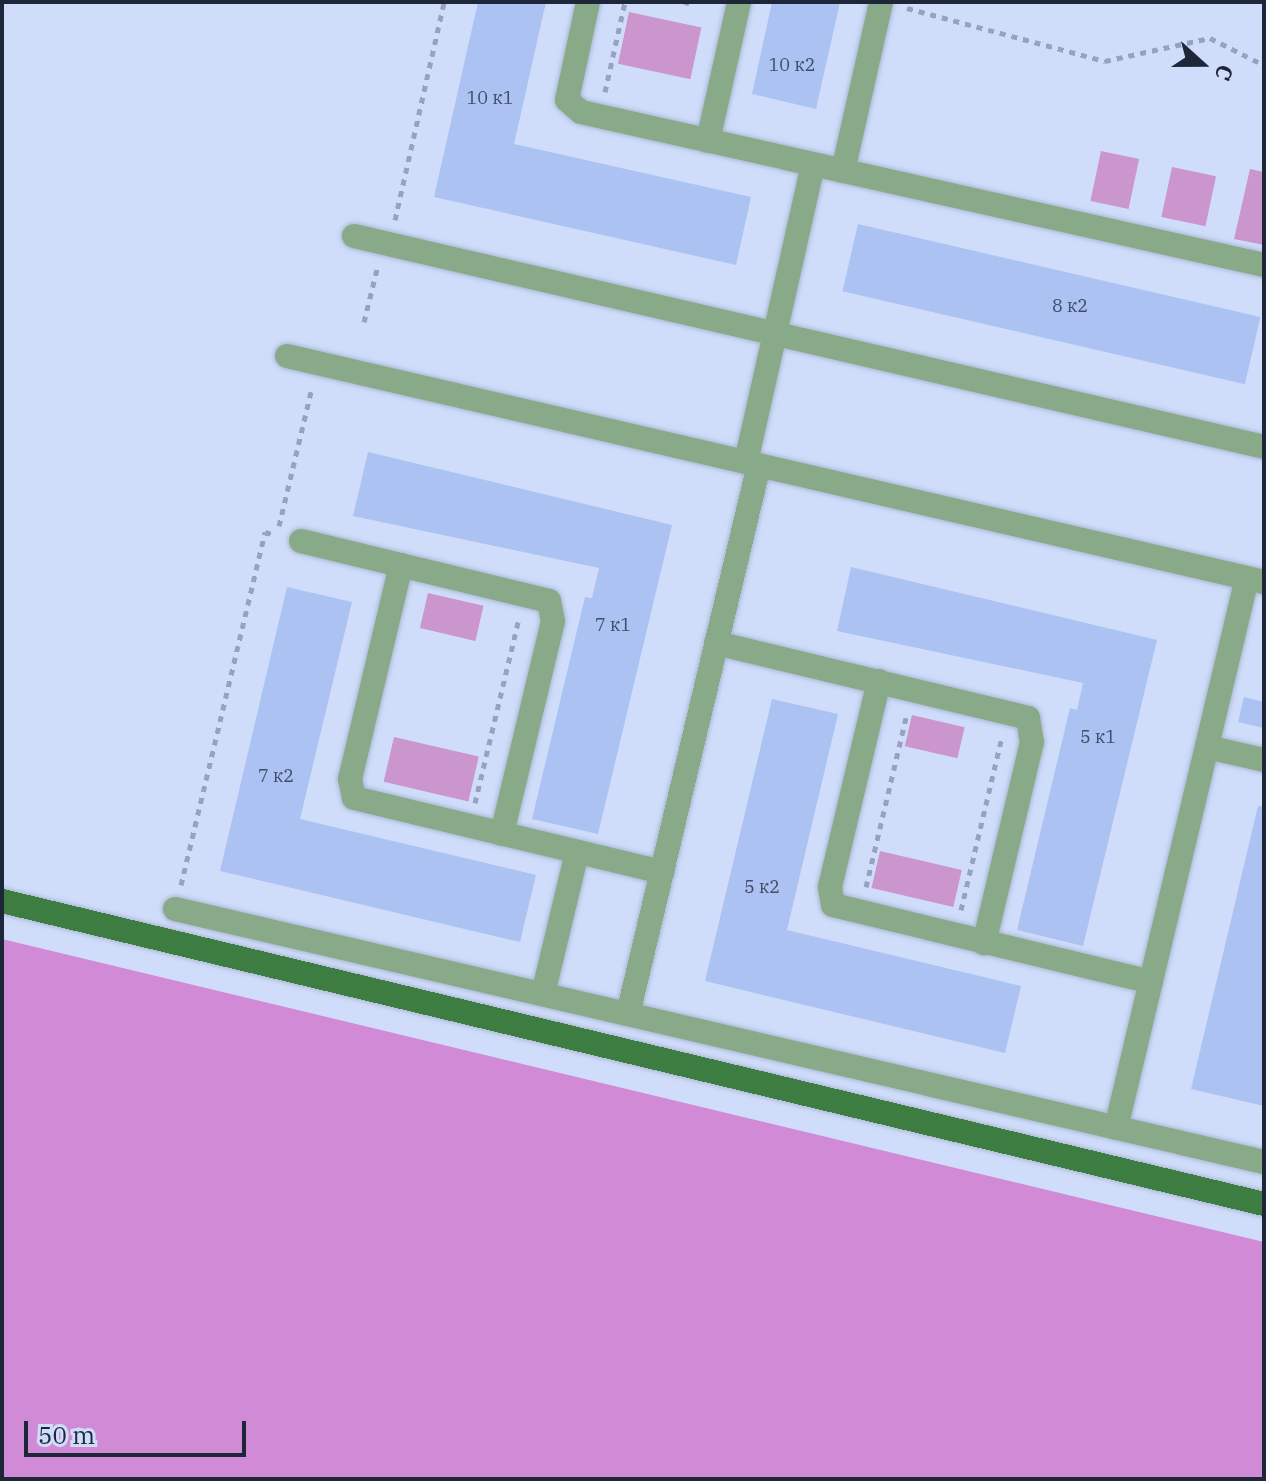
<!DOCTYPE html>
<html>
<head>
<meta charset="utf-8">
<style>
  body { margin:0 }
  #map { position:relative; width:1266px; height:1481px; overflow:hidden; background:#cfddfb; font-family:"IBM Plex Serif",serif }
  div>[style] { position:absolute }
  .green>* { inset:0; background:#cb96ce; transform-origin:0 0 }
  .forest>* { inset:0; background:#d18ad5 }
  .building>* { inset:0; background:#abc2f3; transform-origin:0 0 }
  .path>* { height:5px; margin-top:-2.5px; transform-origin:0; background:repeating-linear-gradient(90deg,#97a3be 0 6px,transparent 0 12px) }
  .roads { filter:drop-shadow(0 0 2px #acb9d4) drop-shadow(0 0 2px #acb9d4) }
  .minor>* { height:24px; margin:-12px; padding:0 12px; transform-origin:12px; border-radius:12px; background:#89aa89 }
  .major>* { height:24px; margin:-12px; padding:0 12px; transform-origin:12px; border-radius:12px; background:#3e7d41 }
  span { translate:-50% -50%; white-space:nowrap; text-align:center; line-height:1.15; -webkit-text-stroke:6px #cfddfb; paint-order:stroke }
  .number-label { font-size:18px; color:#414e68 }
  .number-label span { -webkit-text-stroke-width:0 }
  .frame { position:absolute; inset:0; border:4px solid #1e2739; pointer-events:none }
  .north { position:absolute; left:1162px; top:24px; width:80px; height:80px; -webkit-text-stroke:6px #cfddfb; paint-order:stroke; rotate:111deg; font-size:22px; font-weight:700; line-height:32px; text-align:center; color:#1e2739 }
  .north::after { content:''; display:block; margin:auto; width:28px; height:36px; background:#1e2739; clip-path:polygon(50% 0,100% 100%,50% 72%,0 100%) }
  .scale { position:absolute; left:24px; top:1421px; width:222px; height:36px; box-sizing:border-box; border:4px solid #1e2739; border-top:0; padding-left:10px; font-size:24px; line-height:28px; white-space:nowrap; color:#1e2739; -webkit-text-stroke:6px #cfddfb; paint-order:stroke }
</style>
</head>
<body>
<div id="map">
  <div class="green">
    <i style="left:629px;top:12px;width:74px;height:53px;rotate:12deg"></i>
    <i style="left:1101px;top:151px;width:39px;height:51px;rotate:12deg"></i>
    <i style="left:1172px;top:167px;width:45px;height:51px;rotate:12deg"></i>
    <i style="clip-path:polygon(1250px 169px,1264px 172px,1264px 245px,1234px 239px)"></i>
    <i style="left:428px;top:593px;width:57px;height:36px;rotate:13deg"></i>
    <i style="left:912px;top:715px;width:54px;height:32px;rotate:13deg"></i>
    <i style="left:394px;top:737px;width:87px;height:46px;rotate:13deg"></i>
    <i style="left:880px;top:851px;width:84px;height:38px;rotate:13deg"></i>
  </div>
  <div class="forest">
    <i style="clip-path:polygon(2px 939px,1264px 1242px,1264px 1479px,2px 1479px)"></i>
  </div>
  <div class="building">
    <i style="clip-path:polygon(478px 2px,546px 2px,514px 144px,751px 197px,736px 265px,434px 197px)"></i>
    <i style="clip-path:polygon(772px 2px,840px 2px,816px 109px,752px 94px)"></i>
    <i style="left:858px;top:224px;width:413px;height:69px;rotate:13deg"></i>
    <i style="clip-path:polygon(368px 452px,672px 525px,598px 834px,532px 819px,585px 597px,592px 598px,599px 568px,353px 516px)"></i>
    <i style="clip-path:polygon(851px 567px,1157px 640px,1083px 946px,1017px 930px,1070px 708px,1077px 710px,1083px 683px,837px 631px)"></i>
    <i style="clip-path:polygon(287px 587px,352px 602px,300px 819px,536px 875px,520px 942px,220px 871px)"></i>
    <i style="clip-path:polygon(1244px 697px,1264px 702px,1264px 728px,1238px 722px)"></i>
    <i style="clip-path:polygon(772px 699px,838px 714px,787px 930px,1021px 986px,1005px 1053px,705px 981px)"></i>
    <i style="clip-path:polygon(1258px 806px,1264px 807px,1264px 1106px,1191px 1089px)"></i>
  </div>
  <div class="path">
    <i style="left:686px;top:5px;width:3px;rotate:-72deg"></i>
    <i style="left:907px;top:8px;width:205px;rotate:15deg"></i>
    <i style="left:1105px;top:61px;width:107px;rotate:-12.4deg"></i>
    <i style="left:1210px;top:38px;width:60px;rotate:26.6deg"></i>
    <i style="left:605px;top:92px;width:92px;rotate:-77.5deg"></i>
    <i style="left:395px;top:220px;width:223px;rotate:-77.3deg"></i>
    <i style="left:364px;top:322px;width:59px;rotate:-76.2deg"></i>
    <i style="left:279px;top:526px;width:142px;rotate:-76.6deg"></i>
    <i style="left:475px;top:803px;width:190px;rotate:-76.6deg"></i>
    <i style="left:181px;top:885px;width:363px;rotate:-76.6deg"></i>
    <i style="left:265px;top:532px;width:11px;rotate:15deg"></i>
    <i style="left:866px;top:887px;width:178px;rotate:-76.7deg"></i>
    <i style="left:961px;top:910px;width:178px;rotate:-76.7deg"></i>
  </div>
  <div class="roads">
    <div class="minor">
      <i style="left:588px;top:2px;width:100px;rotate:102.1deg"></i>
      <i style="left:567px;top:100px;width:18px;rotate:41deg"></i>
      <i style="left:581px;top:112px;width:700px;rotate:12.63deg"></i>
      <i style="left:708px;top:141px;width:142px;rotate:-77.4deg"></i>
      <i style="left:843px;top:171px;width:173px;rotate:-77.3deg"></i>
      <i style="left:354px;top:236px;width:934px;rotate:13.05deg"></i>
      <i style="left:287px;top:356px;width:1003px;rotate:13.02deg"></i>
      <i style="left:746px;top:462px;width:305px;rotate:-77.3deg"></i>
      <i style="left:301px;top:541px;width:255px;rotate:13.6deg"></i>
      <i style="left:549px;top:601px;width:20px;rotate:79deg"></i>
      <i style="left:553px;top:621px;width:219px;rotate:103.5deg"></i>
      <i style="left:401px;top:565px;width:220px;rotate:103.4deg"></i>
      <i style="left:350px;top:779px;width:19px;rotate:78deg"></i>
      <i style="left:354px;top:798px;width:317px;rotate:13.5deg"></i>
      <i style="left:716px;top:643px;width:321px;rotate:13.5deg"></i>
      <i style="left:1028px;top:718px;width:24px;rotate:81deg"></i>
      <i style="left:1032px;top:742px;width:207px;rotate:103.4deg"></i>
      <i style="left:879px;top:681px;width:212px;rotate:103.4deg"></i>
      <i style="left:830px;top:887px;width:18px;rotate:81deg"></i>
      <i style="left:833px;top:905px;width:327px;rotate:13.6deg"></i>
      <i style="left:1207px;top:747px;width:58px;rotate:12.8deg"></i>
      <i style="left:175px;top:909px;width:1118px;rotate:13.08deg"></i>
      <i style="left:543px;top:994px;width:146px;rotate:-76.5deg"></i>
      <i style="left:628px;top:1014px;width:564px;rotate:-76.58deg"></i>
      <i style="left:1116px;top:1128px;width:565px;rotate:-76.6deg"></i>
    </div>
    <div class="major">
      <i style="left:2px;top:901px;width:1298px;rotate:13.5deg"></i>
    </div>
  </div>
  <div class="number-label">
    <span style="left:792px;top:65px">10 к2</span>
    <span style="left:490px;top:98px">10 к1</span>
    <span style="left:1070px;top:306px">8 к2</span>
    <span style="left:613px;top:625px">7 к1</span>
    <span style="left:1098px;top:737px">5 к1</span>
    <span style="left:276px;top:776px">7 к2</span>
    <span style="left:762px;top:887px">5 к2</span>
  </div>
  <div class="frame"></div>
  <div class="north">С</div>
  <div class="scale">50 m</div>
</div>
</body>
</html>
